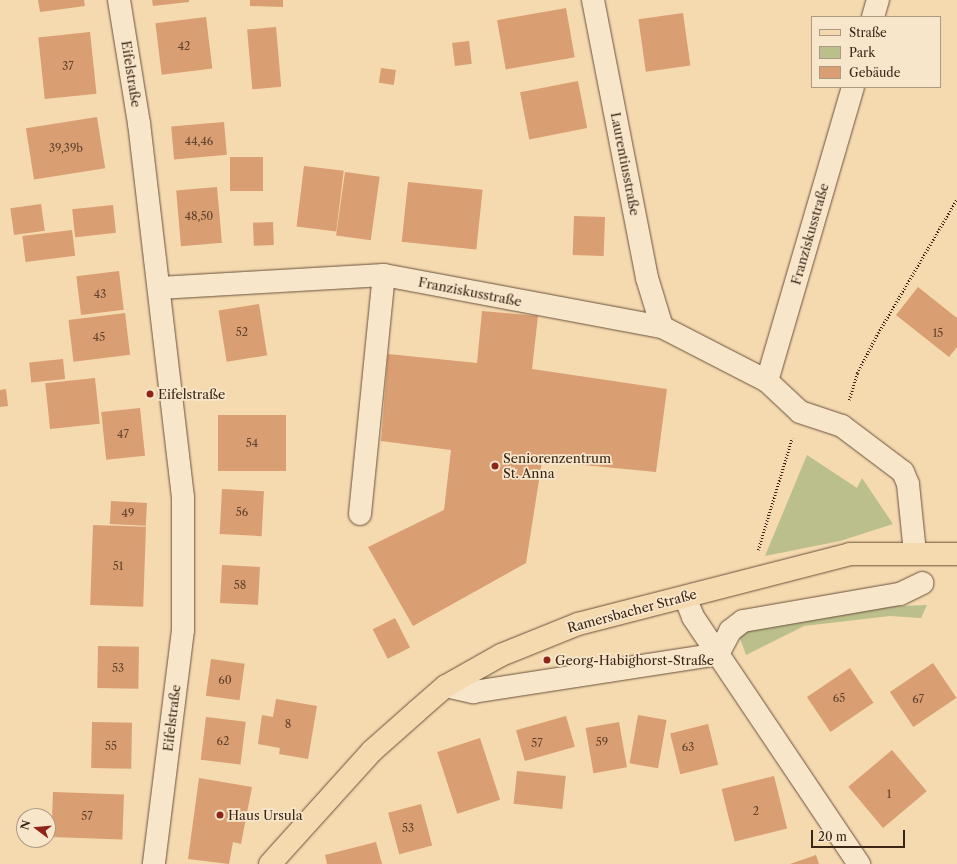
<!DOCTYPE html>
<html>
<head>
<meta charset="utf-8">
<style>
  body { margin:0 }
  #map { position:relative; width:957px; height:864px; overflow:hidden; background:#f5d9af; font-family:"Libre Caslon Text",serif }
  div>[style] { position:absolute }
  .green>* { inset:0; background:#bbbf8b }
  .building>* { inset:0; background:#d99e71; transform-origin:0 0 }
  .path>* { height:2.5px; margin-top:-1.25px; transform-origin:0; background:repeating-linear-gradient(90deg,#3a2516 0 1px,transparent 0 3px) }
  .roads { filter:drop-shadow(0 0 1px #69523c) drop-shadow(0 0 1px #69523c) }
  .minor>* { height:22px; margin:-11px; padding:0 11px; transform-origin:11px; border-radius:11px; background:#f8e6cb }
  .major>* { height:22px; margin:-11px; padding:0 11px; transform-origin:11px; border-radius:11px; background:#f5d9af }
  .dots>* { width:11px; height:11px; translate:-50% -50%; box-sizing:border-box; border:2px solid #f8e6cb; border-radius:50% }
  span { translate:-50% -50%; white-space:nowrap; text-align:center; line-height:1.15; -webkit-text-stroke:3.5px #f8e6cb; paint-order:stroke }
  .number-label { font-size:11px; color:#62432d }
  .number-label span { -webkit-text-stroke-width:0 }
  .street-label { font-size:13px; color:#3a2516 }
  .poi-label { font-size:13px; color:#3a2516 }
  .left { translate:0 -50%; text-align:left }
  .legend { position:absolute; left:811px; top:16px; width:130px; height:72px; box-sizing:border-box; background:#f8e6cb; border:1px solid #ac9983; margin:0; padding:5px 7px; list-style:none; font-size:12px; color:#3a2516 }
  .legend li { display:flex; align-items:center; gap:8px; height:20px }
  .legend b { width:20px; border:1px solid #ac9983 }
  .north { position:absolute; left:16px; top:808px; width:40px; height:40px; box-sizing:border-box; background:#f8e6cb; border:1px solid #ac9983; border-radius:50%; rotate:286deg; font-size:11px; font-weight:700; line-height:16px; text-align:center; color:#3a2516 }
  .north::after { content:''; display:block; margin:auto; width:14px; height:18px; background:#8f2418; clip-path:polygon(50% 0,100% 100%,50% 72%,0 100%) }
  .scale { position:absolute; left:811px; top:830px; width:94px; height:18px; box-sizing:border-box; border:2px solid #3a2516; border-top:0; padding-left:5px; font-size:12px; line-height:14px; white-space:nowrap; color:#3a2516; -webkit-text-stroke:3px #f8e6cb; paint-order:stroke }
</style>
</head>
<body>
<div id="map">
  <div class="green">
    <i style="clip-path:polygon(807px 455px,857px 488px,862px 478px,893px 524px,840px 541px,765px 556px)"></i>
    <i style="clip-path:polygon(927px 605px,921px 618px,890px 616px,804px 626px,746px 655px,737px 630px,850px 608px)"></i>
  </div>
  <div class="building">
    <i style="clip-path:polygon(38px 0,84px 0,85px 6px,40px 12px)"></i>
    <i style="clip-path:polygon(152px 0,189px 0,189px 2px,153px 6px)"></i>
    <i style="clip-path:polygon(250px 0,283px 0,283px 7px,250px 6px)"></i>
    <i style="left:566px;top:8px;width:50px;height:70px;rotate:80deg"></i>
    <i style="left:683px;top:13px;width:53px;height:45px;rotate:82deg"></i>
    <i style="left:206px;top:17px;width:52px;height:51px;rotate:83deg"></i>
    <i style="left:276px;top:27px;width:60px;height:29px;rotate:85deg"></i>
    <i style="left:90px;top:32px;width:62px;height:52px;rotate:84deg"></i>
    <i style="left:469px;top:41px;width:23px;height:17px;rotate:83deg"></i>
    <i style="left:381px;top:68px;width:15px;height:15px;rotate:8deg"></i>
    <i style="left:578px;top:81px;width:48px;height:59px;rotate:79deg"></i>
    <i style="left:97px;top:117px;width:52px;height:72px;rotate:81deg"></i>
    <i style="left:224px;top:122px;width:33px;height:53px;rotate:85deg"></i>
    <i style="left:230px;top:157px;width:33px;height:34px"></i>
    <i style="left:304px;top:166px;width:40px;height:61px;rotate:7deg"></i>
    <i style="left:345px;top:172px;width:35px;height:64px;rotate:8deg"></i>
    <i style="left:408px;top:182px;width:75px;height:60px;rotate:6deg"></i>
    <i style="left:217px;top:187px;width:56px;height:41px;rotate:85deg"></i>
    <i style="left:41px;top:204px;width:27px;height:31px;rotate:82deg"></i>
    <i style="left:113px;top:205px;width:28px;height:41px;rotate:84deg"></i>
    <i style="left:574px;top:216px;width:31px;height:39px;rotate:2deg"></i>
    <i style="left:273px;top:222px;width:23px;height:20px;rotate:88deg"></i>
    <i style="left:72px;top:230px;width:26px;height:50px;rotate:83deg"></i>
    <i style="left:119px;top:271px;width:39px;height:43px;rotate:83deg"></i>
    <i style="clip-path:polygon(918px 287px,957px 318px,957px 347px,949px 357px,896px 315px)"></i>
    <i style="left:259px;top:304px;width:52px;height:41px;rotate:81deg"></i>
    <i style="clip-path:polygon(482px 311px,538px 316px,532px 369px,667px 389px,656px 472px,542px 461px,526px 563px,413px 626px,368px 547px,444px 510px,451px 450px,381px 441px,388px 354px,477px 363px)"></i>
    <i style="left:125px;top:313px;width:42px;height:57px;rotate:83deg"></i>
    <i style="left:63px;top:359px;width:20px;height:34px;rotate:84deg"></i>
    <i style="left:95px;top:378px;width:46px;height:50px;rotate:84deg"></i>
    <i style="clip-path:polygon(6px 389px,8px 406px,0 407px,0 390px)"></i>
    <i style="left:140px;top:408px;width:48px;height:39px;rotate:84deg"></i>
    <i style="left:218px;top:415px;width:68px;height:56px"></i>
    <i style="left:222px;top:489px;width:42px;height:45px;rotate:3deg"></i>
    <i style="left:111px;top:501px;width:36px;height:23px;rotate:3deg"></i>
    <i style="left:93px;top:525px;width:53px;height:80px;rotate:2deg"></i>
    <i style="left:222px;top:565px;width:38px;height:38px;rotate:3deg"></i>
    <i style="left:395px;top:618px;width:33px;height:25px;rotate:63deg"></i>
    <i style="left:98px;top:646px;width:41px;height:42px;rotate:1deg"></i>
    <i style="left:211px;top:659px;width:34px;height:37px;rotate:8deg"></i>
    <i style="left:933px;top:663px;width:42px;height:52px;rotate:56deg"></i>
    <i style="left:850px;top:668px;width:42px;height:52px;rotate:56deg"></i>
    <i style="clip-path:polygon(276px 699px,317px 706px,308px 759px,279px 754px,280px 748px,258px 744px,262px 715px,273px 717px)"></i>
    <i style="left:638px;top:715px;width:29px;height:49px;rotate:10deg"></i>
    <i style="left:566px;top:716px;width:32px;height:52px;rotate:74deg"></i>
    <i style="left:206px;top:717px;width:40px;height:43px;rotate:7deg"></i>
    <i style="left:92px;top:722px;width:40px;height:46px;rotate:1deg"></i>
    <i style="left:619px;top:722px;width:46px;height:34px;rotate:80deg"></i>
    <i style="left:708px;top:724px;width:42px;height:39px;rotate:76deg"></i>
    <i style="left:480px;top:738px;width:65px;height:45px;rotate:72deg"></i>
    <i style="left:892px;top:750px;width:54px;height:57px;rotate:50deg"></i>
    <i style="left:517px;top:771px;width:49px;height:33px;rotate:6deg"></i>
    <i style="left:774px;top:776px;width:54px;height:54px;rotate:76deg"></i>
    <i style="clip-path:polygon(199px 778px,252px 787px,241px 844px,233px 842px,229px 864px,188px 859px)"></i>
    <i style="left:53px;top:792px;width:71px;height:45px;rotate:2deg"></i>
    <i style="left:421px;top:804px;width:43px;height:34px;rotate:75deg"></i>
    <i style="clip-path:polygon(376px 842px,382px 864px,327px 864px,325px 855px)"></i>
    <i style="clip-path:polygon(816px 855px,819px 864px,790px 864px)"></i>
  </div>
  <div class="path">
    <i style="left:849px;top:400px;width:28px;rotate:-73deg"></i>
    <i style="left:857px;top:373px;width:45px;rotate:-62.3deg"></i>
    <i style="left:878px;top:333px;width:156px;rotate:-59.5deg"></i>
    <i style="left:758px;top:550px;width:117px;rotate:-73.1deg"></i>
  </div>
  <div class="roads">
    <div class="minor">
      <i style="left:119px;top:0;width:125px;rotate:80.8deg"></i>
      <i style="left:139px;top:123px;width:377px;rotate:83.3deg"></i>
      <i style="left:183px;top:497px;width:133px;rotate:90deg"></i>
      <i style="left:183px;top:630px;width:236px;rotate:97.1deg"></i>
      <i style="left:593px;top:0;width:283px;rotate:79deg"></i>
      <i style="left:647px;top:278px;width:51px;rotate:73deg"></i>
      <i style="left:873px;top:17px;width:18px;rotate:-74deg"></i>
      <i style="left:159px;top:288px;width:225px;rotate:-3.3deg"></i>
      <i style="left:384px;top:275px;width:283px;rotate:10.6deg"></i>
      <i style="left:662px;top:327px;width:118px;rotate:27.2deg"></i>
      <i style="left:767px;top:381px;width:45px;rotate:43.2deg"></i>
      <i style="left:800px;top:412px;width:44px;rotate:18.4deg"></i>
      <i style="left:842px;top:426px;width:76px;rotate:37deg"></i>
      <i style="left:903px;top:472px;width:13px;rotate:67deg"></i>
      <i style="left:908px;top:484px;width:69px;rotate:84.2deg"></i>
      <i style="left:767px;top:381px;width:306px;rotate:-73.7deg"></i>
      <i style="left:360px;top:514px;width:240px;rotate:-84.3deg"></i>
      <i style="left:685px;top:597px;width:22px;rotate:68deg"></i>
      <i style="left:693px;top:617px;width:298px;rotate:56.1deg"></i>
      <i style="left:446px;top:686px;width:28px;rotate:13deg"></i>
      <i style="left:473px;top:692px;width:248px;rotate:-8.8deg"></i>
      <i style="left:718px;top:654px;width:26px;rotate:-62deg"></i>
      <i style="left:730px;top:631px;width:16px;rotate:-38deg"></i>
      <i style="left:743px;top:621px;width:159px;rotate:-9.8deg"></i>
      <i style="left:900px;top:594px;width:25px;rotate:-26deg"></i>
    </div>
    <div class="major">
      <i style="left:270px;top:864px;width:152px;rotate:-47.9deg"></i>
      <i style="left:372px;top:751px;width:60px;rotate:-41.6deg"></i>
      <i style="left:417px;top:711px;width:38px;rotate:-41deg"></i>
      <i style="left:446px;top:686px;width:63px;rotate:-29.4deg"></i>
      <i style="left:501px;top:655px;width:83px;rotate:-21.9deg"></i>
      <i style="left:578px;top:624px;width:281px;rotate:-14.4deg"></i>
      <i style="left:850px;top:554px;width:107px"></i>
    </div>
  </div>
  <div class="dots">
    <i style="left:150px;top:394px;background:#8f2418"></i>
    <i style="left:495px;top:466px;background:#8f2418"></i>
    <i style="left:547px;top:660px;background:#8f2418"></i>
    <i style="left:220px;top:815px;background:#8f2418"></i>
  </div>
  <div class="number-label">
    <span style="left:184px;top:46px">42</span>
    <span style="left:68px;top:66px">37</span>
    <span style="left:199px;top:141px">44,46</span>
    <span style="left:66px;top:148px">39,39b</span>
    <span style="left:199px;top:216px">48,50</span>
    <span style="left:100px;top:294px">43</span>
    <span style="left:242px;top:332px">52</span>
    <span style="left:938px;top:333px">15</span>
    <span style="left:99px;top:337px">45</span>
    <span style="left:123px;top:434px">47</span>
    <span style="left:252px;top:443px">54</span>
    <span style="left:242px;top:512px">56</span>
    <span style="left:128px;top:513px">49</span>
    <span style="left:118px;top:566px">51</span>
    <span style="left:240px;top:585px">58</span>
    <span style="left:118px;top:668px">53</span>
    <span style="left:225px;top:680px">60</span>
    <span style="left:839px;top:698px">65</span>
    <span style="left:918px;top:699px">67</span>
    <span style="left:288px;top:724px">8</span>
    <span style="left:223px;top:741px">62</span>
    <span style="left:602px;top:742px">59</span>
    <span style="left:537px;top:743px">57</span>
    <span style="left:111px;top:746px">55</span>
    <span style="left:688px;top:747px">63</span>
    <span style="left:889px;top:794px">1</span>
    <span style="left:756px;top:811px">2</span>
    <span style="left:87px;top:816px">57</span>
    <span style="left:408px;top:828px">53</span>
  </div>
  <div class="street-label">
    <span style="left:131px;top:74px;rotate:81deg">Eifelstraße</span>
    <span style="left:625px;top:164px;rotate:79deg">Laurentiusstraße</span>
    <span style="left:810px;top:234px;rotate:-74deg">Franziskusstraße</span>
    <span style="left:470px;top:292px;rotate:11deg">Franziskusstraße</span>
    <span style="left:632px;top:611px;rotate:-15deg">Ramersbacher Straße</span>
    <span style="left:172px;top:718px;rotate:-83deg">Eifelstraße</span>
  </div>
  <div class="poi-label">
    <span class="left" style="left:158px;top:394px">Eifelstraße</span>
    <span class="left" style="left:503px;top:466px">Seniorenzentrum<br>St. Anna</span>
    <span class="left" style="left:555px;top:660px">Georg-Habighorst-Straße</span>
    <span class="left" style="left:228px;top:815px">Haus Ursula</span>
  </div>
  <ul class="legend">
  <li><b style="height:5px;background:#f5d9af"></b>Straße</li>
  <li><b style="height:11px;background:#bbbf8b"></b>Park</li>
  <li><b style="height:11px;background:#d99e71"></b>Gebäude</li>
  </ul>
  <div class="north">N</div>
  <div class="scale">20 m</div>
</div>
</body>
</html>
